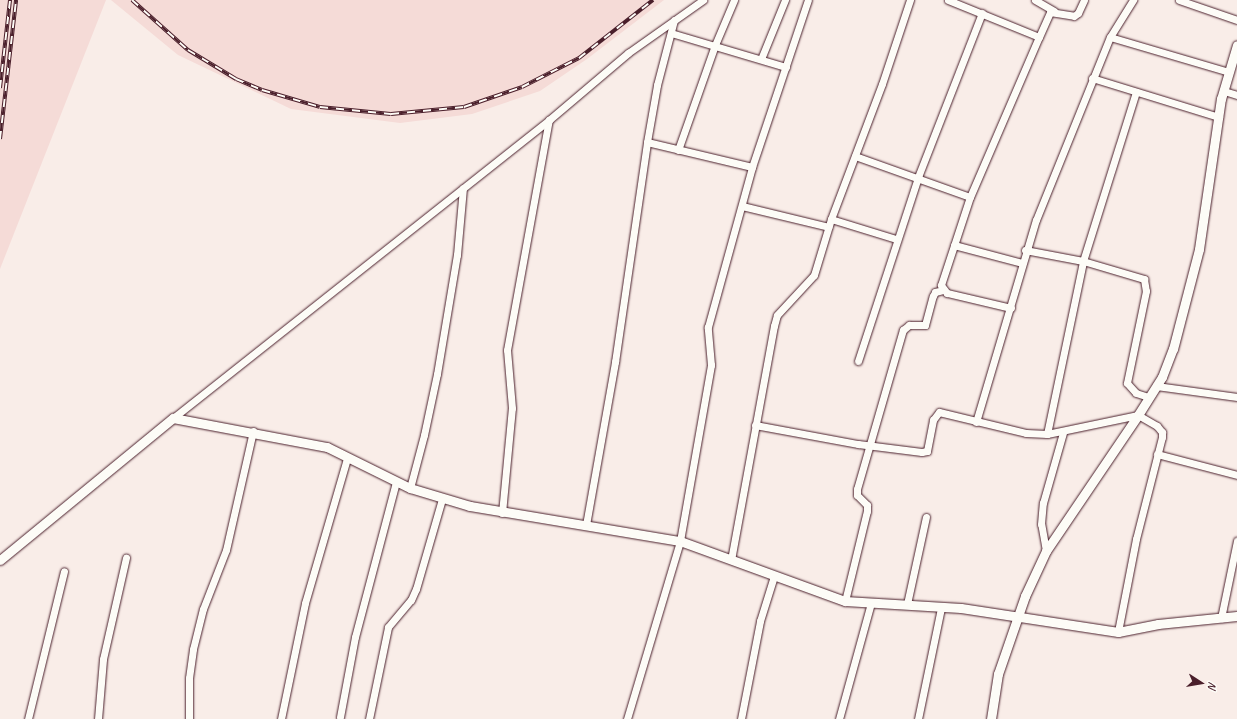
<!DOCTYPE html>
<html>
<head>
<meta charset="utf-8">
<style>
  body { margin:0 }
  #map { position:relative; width:1237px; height:719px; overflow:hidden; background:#f9ede8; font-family:Caveat,sans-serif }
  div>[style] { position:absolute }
  .built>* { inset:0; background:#f5dbd7 }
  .roads { filter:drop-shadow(0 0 1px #4a1f2b) drop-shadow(0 0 1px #4a1f2b) }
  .minor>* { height:7px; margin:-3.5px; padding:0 3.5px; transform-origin:3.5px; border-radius:3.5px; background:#fdfcf7 }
  .tertiary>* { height:9px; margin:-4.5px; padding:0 4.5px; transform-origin:4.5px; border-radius:4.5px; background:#fdfcf7 }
  .rail>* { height:4px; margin-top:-2px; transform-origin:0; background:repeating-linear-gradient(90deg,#fdfcf7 0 8px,#4a1f2b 0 16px); box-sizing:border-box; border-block:1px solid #4a1f2b }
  span { translate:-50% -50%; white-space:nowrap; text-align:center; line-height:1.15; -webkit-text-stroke:3px #fdfcf7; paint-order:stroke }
  .north { position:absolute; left:1181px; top:663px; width:40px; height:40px; -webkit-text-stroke:3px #fdfcf7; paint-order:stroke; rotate:102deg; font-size:11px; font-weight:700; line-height:16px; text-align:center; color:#4a1f2b }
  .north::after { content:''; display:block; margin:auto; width:14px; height:18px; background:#4a1f2b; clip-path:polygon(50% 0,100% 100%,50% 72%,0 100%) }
</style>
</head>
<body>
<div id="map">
  <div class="built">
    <i style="clip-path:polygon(0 0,106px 0,0 269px)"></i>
    <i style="clip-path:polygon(111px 0,664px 0,587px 59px,540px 91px,472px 114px,400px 123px,291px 109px,178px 55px)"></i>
  </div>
  <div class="roads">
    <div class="minor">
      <i style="left:948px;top:0;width:98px;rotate:22.1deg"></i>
      <i style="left:1039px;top:37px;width:27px;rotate:-66deg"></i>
      <i style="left:1050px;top:12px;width:24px;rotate:9deg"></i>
      <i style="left:1074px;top:16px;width:5px;rotate:-37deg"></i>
      <i style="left:1078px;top:13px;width:14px;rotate:-65deg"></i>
      <i style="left:1035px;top:0;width:22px;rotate:30deg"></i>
      <i style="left:1179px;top:0;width:61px;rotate:19deg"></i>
      <i style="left:671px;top:33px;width:120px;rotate:16.5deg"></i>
      <i style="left:1110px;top:37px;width:124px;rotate:16.4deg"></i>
      <i style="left:761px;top:59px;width:64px;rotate:-67.9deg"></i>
      <i style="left:1092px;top:78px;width:133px;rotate:17.1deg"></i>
      <i style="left:1224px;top:91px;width:14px;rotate:17deg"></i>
      <i style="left:647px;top:142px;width:108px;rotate:13.4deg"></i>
      <i style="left:678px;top:150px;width:111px;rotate:-70.6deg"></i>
      <i style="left:715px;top:45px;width:49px;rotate:-67.1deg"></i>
      <i style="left:855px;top:156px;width:122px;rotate:19.6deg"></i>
      <i style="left:742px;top:206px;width:89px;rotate:13.6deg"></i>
      <i style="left:831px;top:219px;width:68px;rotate:17.1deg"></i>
      <i style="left:954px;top:245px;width:70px;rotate:14.8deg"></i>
      <i style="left:1025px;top:250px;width:59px;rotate:10.7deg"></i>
      <i style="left:1083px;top:261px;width:64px;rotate:16.4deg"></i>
      <i style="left:1144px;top:279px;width:12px;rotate:81deg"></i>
      <i style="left:1146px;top:291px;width:94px;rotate:101.7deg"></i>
      <i style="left:1127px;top:383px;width:13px;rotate:48deg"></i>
      <i style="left:1136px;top:393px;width:13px;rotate:18deg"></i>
      <i style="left:1011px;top:308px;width:66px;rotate:-166.8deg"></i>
      <i style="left:947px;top:293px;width:10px;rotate:-127deg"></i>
      <i style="left:941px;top:285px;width:93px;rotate:-71.8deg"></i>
      <i style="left:970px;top:197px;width:174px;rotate:-66.7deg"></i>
      <i style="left:858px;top:361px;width:194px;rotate:-71.9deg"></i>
      <i style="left:918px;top:177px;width:176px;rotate:-68.7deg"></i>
      <i style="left:1156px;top:386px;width:82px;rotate:7.7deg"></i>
      <i style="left:173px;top:418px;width:480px;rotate:-38.4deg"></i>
      <i style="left:549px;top:120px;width:104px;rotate:-40.3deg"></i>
      <i style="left:628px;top:53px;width:92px;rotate:-35.2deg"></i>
      <i style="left:976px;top:422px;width:211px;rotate:-73.5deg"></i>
      <i style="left:1036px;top:220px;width:197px;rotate:-68deg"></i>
      <i style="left:1110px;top:37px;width:44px;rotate:-58.1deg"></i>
      <i style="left:755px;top:425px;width:105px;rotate:10.5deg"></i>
      <i style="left:858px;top:444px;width:64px;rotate:7.1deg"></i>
      <i style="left:922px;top:452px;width:5px;rotate:-11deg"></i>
      <i style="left:927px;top:451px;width:32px;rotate:-79deg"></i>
      <i style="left:933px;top:420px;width:10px;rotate:-53deg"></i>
      <i style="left:939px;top:412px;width:89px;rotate:13.6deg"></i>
      <i style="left:1026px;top:433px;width:21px;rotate:3deg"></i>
      <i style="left:1047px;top:434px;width:93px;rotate:-11.8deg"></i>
      <i style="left:1138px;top:415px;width:22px;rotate:30deg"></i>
      <i style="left:1157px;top:426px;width:8px;rotate:50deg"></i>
      <i style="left:1162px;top:432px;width:5px;rotate:90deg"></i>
      <i style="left:1162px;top:437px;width:105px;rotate:104.3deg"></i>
      <i style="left:1136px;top:539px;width:95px;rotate:101deg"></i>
      <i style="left:1047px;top:434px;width:177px;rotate:-78.2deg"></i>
      <i style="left:1083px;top:261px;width:177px;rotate:-72.6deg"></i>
      <i style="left:1157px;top:454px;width:83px;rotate:14.7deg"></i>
      <i style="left:410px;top:488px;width:55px;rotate:-75.2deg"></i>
      <i style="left:424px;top:435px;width:62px;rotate:-78deg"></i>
      <i style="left:437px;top:374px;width:121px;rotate:-80.5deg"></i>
      <i style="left:457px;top:255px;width:67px;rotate:-84.9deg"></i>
      <i style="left:502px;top:513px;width:105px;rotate:-84.6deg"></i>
      <i style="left:512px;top:408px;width:58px;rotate:-94.9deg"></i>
      <i style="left:507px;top:350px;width:234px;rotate:-79.7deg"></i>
      <i style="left:586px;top:525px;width:166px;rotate:-79.9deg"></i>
      <i style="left:615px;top:362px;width:222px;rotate:-81.7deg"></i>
      <i style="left:647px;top:142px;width:58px;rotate:-80deg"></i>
      <i style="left:657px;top:85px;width:67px;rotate:-75.3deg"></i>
      <i style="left:1046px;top:551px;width:27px;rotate:-100deg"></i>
      <i style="left:1041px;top:524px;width:21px;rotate:-85deg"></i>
      <i style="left:1043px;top:503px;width:73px;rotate:-74.1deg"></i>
      <i style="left:731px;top:560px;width:238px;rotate:-79.6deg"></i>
      <i style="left:774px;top:326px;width:11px;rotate:-75deg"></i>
      <i style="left:777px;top:315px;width:54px;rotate:-47.2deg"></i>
      <i style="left:814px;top:275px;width:59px;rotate:-73.1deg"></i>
      <i style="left:831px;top:219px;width:144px;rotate:-69.3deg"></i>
      <i style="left:882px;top:84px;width:89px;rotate:-71.6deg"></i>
      <i style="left:845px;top:601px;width:93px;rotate:-76.3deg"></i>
      <i style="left:867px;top:511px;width:6px;rotate:-90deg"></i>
      <i style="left:867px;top:505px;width:14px;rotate:-135deg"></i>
      <i style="left:857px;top:495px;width:6px;rotate:-90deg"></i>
      <i style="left:857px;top:489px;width:166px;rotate:-73.9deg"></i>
      <i style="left:903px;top:330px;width:8px;rotate:-40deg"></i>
      <i style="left:909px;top:325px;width:16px"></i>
      <i style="left:925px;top:325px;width:30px;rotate:-75deg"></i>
      <i style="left:933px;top:296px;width:4px;rotate:-63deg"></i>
      <i style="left:935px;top:292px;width:8px;rotate:-14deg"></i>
      <i style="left:907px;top:604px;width:89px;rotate:-77.7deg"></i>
      <i style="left:1221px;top:618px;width:79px;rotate:-78.3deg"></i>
      <i style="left:340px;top:717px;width:81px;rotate:-79.4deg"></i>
      <i style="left:355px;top:637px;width:160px;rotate:-75.2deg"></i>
      <i style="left:28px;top:719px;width:152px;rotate:-76.3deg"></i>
      <i style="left:98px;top:719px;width:60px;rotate:-85.2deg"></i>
      <i style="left:103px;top:659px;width:104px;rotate:-77.2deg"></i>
      <i style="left:189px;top:719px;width:41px;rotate:-90deg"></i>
      <i style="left:189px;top:678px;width:29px;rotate:-82deg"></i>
      <i style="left:193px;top:649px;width:41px;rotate:-76deg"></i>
      <i style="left:203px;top:609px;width:63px;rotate:-68.7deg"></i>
      <i style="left:226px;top:550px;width:122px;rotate:-77.2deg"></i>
      <i style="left:281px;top:719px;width:118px;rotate:-78.3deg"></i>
      <i style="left:305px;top:603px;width:151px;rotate:-73.8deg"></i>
      <i style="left:369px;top:719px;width:94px;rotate:-78.3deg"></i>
      <i style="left:388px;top:627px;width:35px;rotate:-50deg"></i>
      <i style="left:411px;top:600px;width:12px;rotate:-66deg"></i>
      <i style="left:416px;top:589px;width:94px;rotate:-73.9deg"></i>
      <i style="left:627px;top:719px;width:186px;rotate:-73.4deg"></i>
      <i style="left:680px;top:541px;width:179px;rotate:-80deg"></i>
      <i style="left:711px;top:365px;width:38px;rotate:-95deg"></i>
      <i style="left:708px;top:327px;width:166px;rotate:-74.6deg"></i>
      <i style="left:752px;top:167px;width:176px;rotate:-71.5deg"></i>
      <i style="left:741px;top:719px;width:100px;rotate:-79deg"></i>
      <i style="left:760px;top:621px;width:47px;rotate:-72.7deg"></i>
      <i style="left:839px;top:719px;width:120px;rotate:-74.6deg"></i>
      <i style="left:918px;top:719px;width:113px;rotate:-78.3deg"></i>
    </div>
    <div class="tertiary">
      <i style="left:0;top:560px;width:224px;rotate:-39.4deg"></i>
      <i style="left:173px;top:418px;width:157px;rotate:10.7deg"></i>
      <i style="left:327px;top:447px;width:93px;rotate:26.3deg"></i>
      <i style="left:410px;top:488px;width:63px;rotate:16.7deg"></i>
      <i style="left:470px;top:506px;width:213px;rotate:9.5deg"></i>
      <i style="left:680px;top:541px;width:176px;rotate:20deg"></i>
      <i style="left:845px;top:601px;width:116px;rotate:3.5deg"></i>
      <i style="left:961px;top:608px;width:159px;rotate:8.7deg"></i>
      <i style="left:1118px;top:632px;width:41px;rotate:-11.3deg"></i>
      <i style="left:1158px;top:624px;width:79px;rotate:-5.8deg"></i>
      <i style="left:991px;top:719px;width:46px;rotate:-81.2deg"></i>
      <i style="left:998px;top:674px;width:83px;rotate:-70.9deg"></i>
      <i style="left:1025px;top:596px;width:50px;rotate:-65deg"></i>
      <i style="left:1046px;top:551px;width:164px;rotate:-55.9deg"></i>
      <i style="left:1138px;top:415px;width:45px;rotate:-57.7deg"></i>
      <i style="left:1162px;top:377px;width:30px;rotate:-69deg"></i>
      <i style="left:1173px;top:349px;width:103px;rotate:-75.4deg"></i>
      <i style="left:1199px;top:249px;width:152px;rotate:-81.7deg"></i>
      <i style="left:1221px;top:99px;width:56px;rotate:-73.5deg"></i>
    </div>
  </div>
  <div class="rail">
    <i style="left:132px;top:0;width:75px;rotate:41.8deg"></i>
    <i style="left:188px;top:50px;width:56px;rotate:31.1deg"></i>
    <i style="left:236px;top:79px;width:28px;rotate:23deg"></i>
    <i style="left:262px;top:90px;width:60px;rotate:16.3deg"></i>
    <i style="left:320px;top:107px;width:71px;rotate:5.6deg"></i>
    <i style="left:391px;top:114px;width:73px;rotate:-5.5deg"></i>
    <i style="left:464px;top:107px;width:61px;rotate:-19deg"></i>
    <i style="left:522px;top:87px;width:64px;rotate:-27deg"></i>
    <i style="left:579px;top:58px;width:94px;rotate:-38.1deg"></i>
    <i style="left:0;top:88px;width:89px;rotate:-83.5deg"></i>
    <i style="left:0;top:139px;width:140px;rotate:-83.4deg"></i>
  </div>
  <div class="north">N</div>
</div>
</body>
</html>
